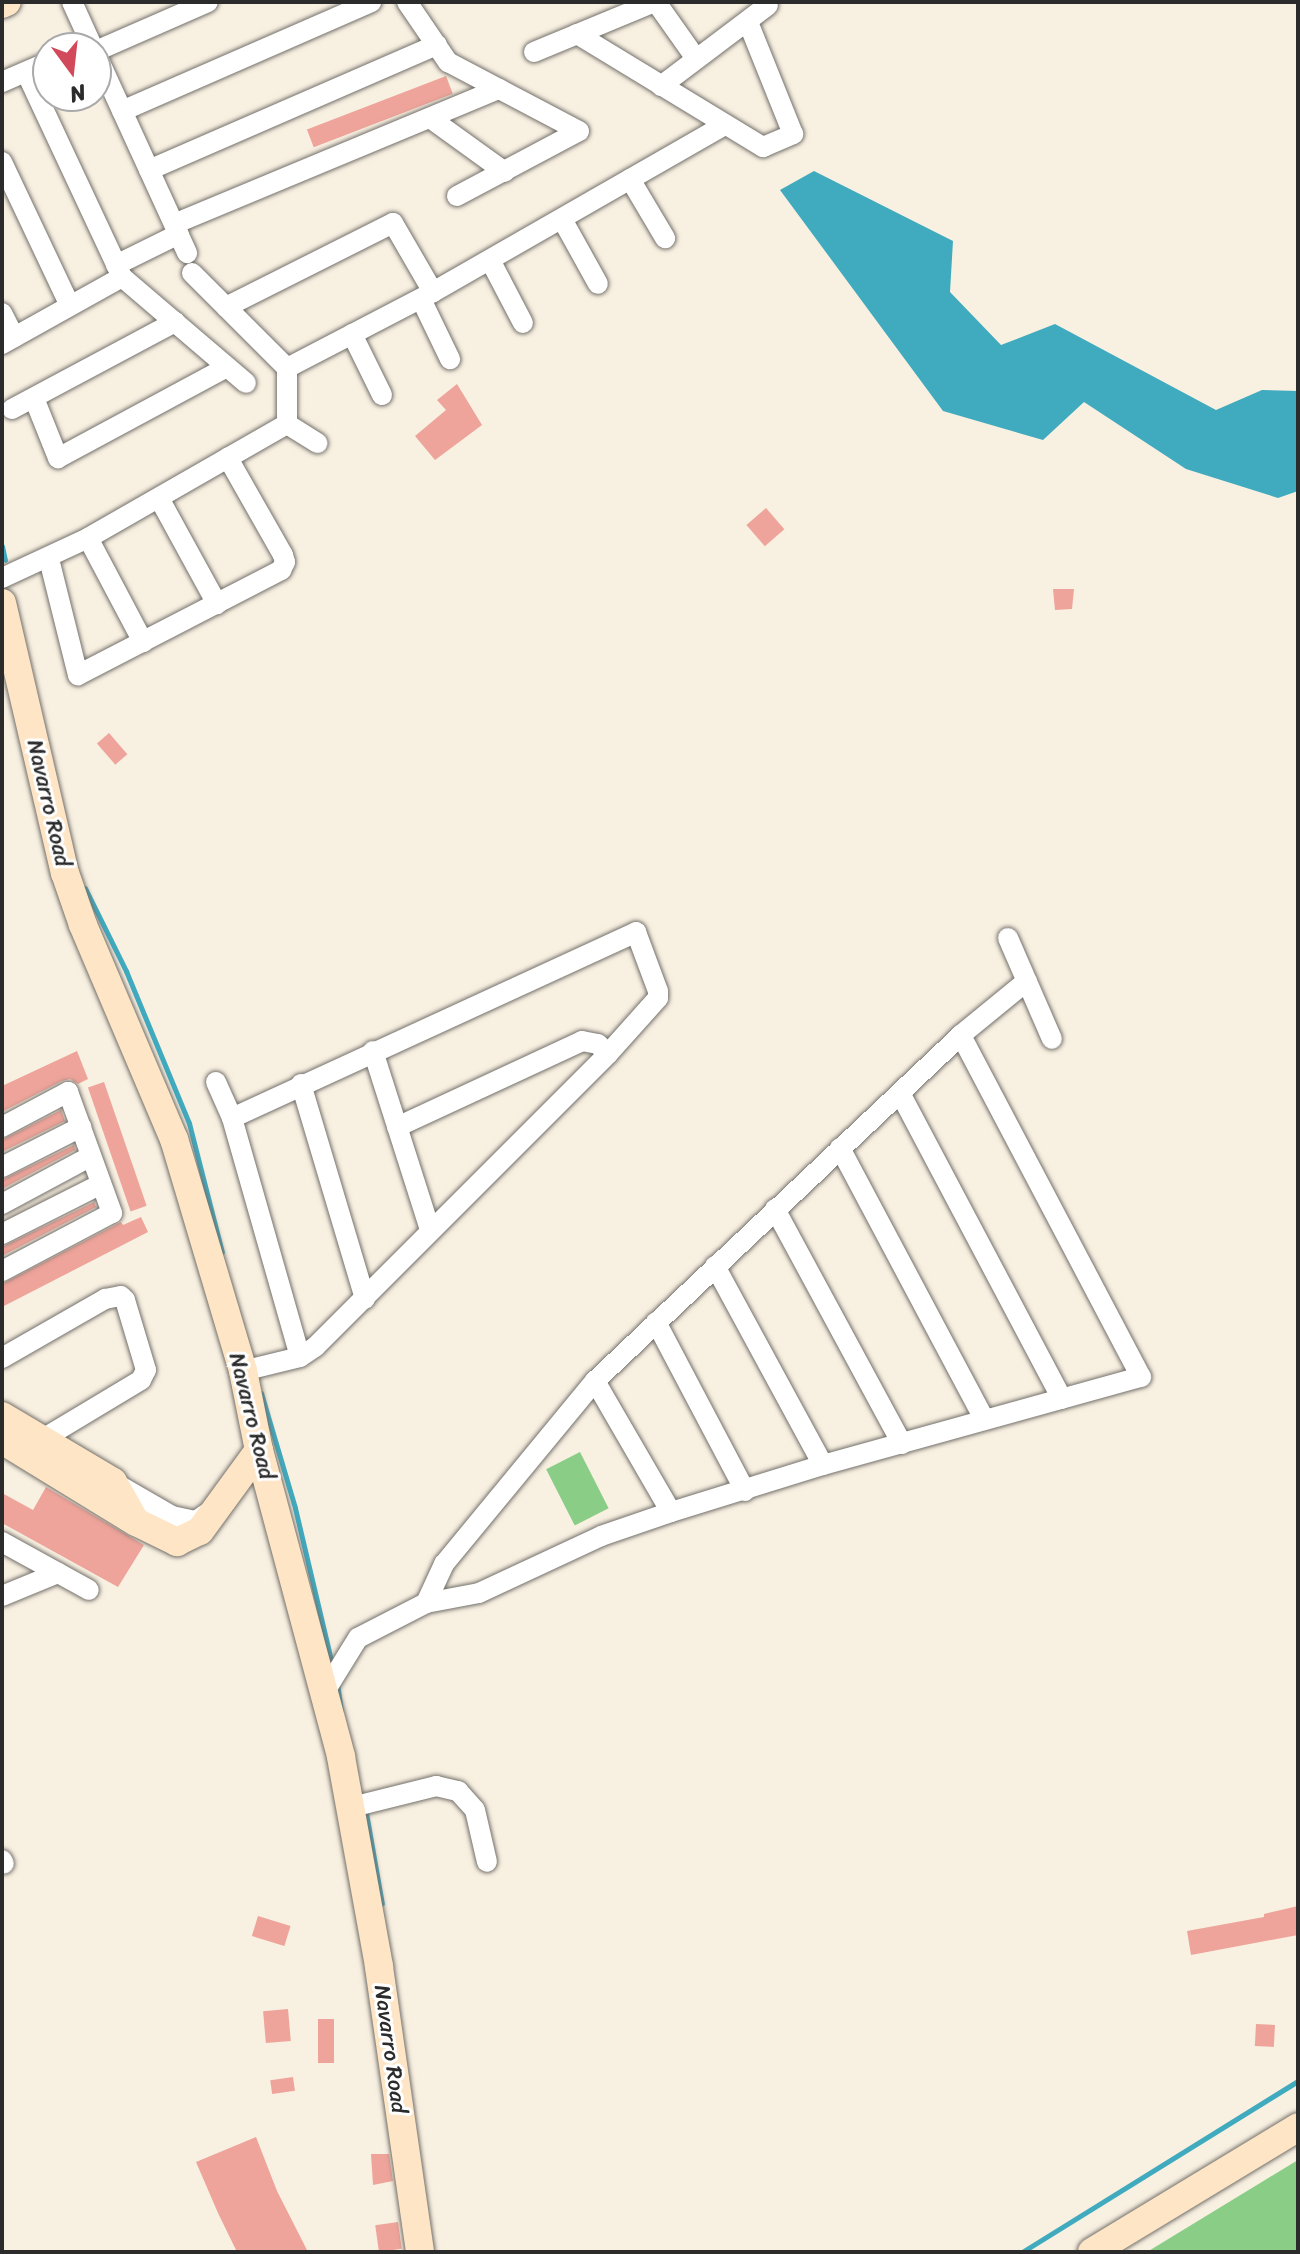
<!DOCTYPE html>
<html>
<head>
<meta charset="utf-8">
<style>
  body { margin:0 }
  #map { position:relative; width:1300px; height:2254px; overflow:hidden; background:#f8f0e1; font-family:Sriracha,sans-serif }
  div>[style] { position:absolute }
  .green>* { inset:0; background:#89cd87; transform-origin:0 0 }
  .water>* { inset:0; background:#40aabf }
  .stream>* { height:5px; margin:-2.5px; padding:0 2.5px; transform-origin:2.5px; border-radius:2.5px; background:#40aabf }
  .building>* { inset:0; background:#eea49a; transform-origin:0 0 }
  .roads { filter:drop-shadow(0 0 2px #73706b) drop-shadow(0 0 2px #73706b) }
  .street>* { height:20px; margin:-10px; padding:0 10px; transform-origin:10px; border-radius:10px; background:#fff }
  .secondary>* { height:28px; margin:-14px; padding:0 14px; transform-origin:14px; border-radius:14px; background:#fde5c5 }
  span { translate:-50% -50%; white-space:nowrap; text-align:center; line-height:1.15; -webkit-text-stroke:6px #fff; paint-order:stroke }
  .street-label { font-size:22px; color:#2b2b2b }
  .frame { position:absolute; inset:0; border:4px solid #2b2b2b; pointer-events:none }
  .north { position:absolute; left:32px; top:32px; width:80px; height:80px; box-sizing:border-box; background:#fff; border:2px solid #aaa; border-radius:50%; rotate:165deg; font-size:22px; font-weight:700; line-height:32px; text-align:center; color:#2b2b2b }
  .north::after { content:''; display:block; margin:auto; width:28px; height:36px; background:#d1495b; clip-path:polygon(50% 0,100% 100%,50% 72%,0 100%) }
</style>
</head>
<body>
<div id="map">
  <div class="green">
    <i style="left:580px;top:1452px;width:63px;height:38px;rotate:63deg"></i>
    <i style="clip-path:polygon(1298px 2160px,1298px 2252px,1147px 2252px)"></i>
  </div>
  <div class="water">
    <i style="clip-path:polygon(814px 171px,953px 241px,950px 292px,1001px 345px,1055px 324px,1216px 410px,1262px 390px,1298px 391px,1298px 491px,1278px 498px,1186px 469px,1084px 402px,1043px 440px,943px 411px,780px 190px)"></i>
  </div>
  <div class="stream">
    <i style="left:2px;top:546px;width:14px;rotate:78deg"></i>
    <i style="left:85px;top:888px;width:93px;rotate:63.7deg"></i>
    <i style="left:126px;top:971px;width:165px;rotate:67.5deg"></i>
    <i style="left:189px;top:1123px;width:133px;rotate:75.7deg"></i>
    <i style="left:261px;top:1393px;width:120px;rotate:73.5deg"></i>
    <i style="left:295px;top:1508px;width:161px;rotate:76.7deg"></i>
    <i style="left:337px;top:1683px;width:29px;rotate:82deg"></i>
    <i style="left:365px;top:1807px;width:98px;rotate:80.1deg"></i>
    <i style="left:1022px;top:2252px;width:325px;rotate:-31.8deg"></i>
  </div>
  <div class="building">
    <i style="left:446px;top:76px;width:19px;height:149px;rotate:69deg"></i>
    <i style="clip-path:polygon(457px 384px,482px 425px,435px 460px,415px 436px,446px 410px,437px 400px)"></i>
    <i style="left:766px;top:508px;width:28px;height:26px;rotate:49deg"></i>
    <i style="clip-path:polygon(1053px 589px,1074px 589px,1072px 609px,1055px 610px)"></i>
    <i style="left:109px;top:733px;width:28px;height:16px;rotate:49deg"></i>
    <i style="clip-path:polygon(77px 1051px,88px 1079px,78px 1084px,70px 1079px,62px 1081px,2px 1112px,2px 1086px)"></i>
    <i style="left:104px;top:1082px;width:131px;height:17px;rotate:71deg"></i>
    <i style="clip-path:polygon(61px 1110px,65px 1121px,2px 1152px,2px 1140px)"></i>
    <i style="clip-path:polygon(74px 1145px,75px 1150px,2px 1189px,2px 1180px)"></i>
    <i style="clip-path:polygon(94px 1202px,96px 1207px,2px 1256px,2px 1247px)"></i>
    <i style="clip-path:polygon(141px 1217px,148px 1232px,2px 1307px,2px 1284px,121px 1222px,123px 1225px)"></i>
    <i style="clip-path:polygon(46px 1487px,144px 1545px,118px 1587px,2px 1523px,2px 1493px,33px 1510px)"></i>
    <i style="clip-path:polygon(1298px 1906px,1298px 1935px,1191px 1955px,1187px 1931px,1264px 1917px,1264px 1914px)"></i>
    <i style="left:258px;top:1916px;width:34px;height:21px;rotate:17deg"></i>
    <i style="left:288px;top:2009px;width:32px;height:25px;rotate:85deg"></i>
    <i style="left:318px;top:2019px;width:16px;height:44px"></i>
    <i style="left:1256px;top:2024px;width:19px;height:22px;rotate:3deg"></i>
    <i style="left:293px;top:2077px;width:14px;height:23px;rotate:82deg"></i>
    <i style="clip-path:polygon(256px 2137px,277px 2191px,308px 2252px,237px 2252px,218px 2213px,196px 2162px)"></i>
    <i style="clip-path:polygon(371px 2154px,389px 2154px,393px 2181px,373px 2185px)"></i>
    <i style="left:398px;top:2222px;width:27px;height:23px;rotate:82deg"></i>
  </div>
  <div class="roads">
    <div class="street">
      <i style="left:72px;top:2px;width:51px;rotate:65.5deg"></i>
      <i style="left:407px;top:2px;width:73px;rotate:55.7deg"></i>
      <i style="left:448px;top:62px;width:148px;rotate:27.8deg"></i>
      <i style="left:656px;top:2px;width:67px;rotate:54.7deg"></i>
      <i style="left:577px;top:34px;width:218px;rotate:31.3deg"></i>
      <i style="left:763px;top:147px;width:33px;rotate:-23deg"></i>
      <i style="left:793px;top:134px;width:121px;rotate:-111.9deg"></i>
      <i style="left:96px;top:51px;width:122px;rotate:-23.6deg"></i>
      <i style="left:534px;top:52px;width:131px;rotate:-22.5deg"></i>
      <i style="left:96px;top:54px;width:219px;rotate:65.4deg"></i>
      <i style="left:26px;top:72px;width:226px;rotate:64.9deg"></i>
      <i style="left:122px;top:277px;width:163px;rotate:40.5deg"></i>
      <i style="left:2px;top:82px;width:50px;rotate:-23.5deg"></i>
      <i style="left:661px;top:86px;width:134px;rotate:-37.1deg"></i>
      <i style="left:122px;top:111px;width:272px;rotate:-23.6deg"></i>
      <i style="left:430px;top:118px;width:92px;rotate:35.8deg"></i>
      <i style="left:2px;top:162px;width:159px;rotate:64.7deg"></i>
      <i style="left:149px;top:170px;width:314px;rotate:-23.5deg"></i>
      <i style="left:630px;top:179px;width:69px;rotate:59.3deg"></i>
      <i style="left:457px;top:196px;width:138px;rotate:-28deg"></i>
      <i style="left:562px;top:219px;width:74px;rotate:61deg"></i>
      <i style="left:174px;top:224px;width:352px;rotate:-22.6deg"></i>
      <i style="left:490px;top:260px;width:71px;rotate:62.4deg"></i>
      <i style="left:116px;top:265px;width:70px;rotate:-26.2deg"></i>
      <i style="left:192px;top:273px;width:134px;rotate:45deg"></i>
      <i style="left:421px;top:299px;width:67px;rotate:64.2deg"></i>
      <i style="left:226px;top:307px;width:187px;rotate:-26.7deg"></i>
      <i style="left:393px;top:223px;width:80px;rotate:59.9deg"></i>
      <i style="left:2px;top:313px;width:27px;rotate:63deg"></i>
      <i style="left:352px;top:334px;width:68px;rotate:63.8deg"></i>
      <i style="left:2px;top:344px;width:137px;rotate:-29.2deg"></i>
      <i style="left:34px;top:398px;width:65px;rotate:68.2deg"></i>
      <i style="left:58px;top:458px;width:192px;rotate:-28.3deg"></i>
      <i style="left:12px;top:409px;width:185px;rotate:-28.1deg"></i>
      <i style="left:287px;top:424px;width:36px;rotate:32deg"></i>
      <i style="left:159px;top:498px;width:121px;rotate:61.3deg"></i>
      <i style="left:88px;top:538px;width:118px;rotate:62.1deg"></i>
      <i style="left:49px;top:559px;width:120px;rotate:76deg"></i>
      <i style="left:78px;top:675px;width:229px;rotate:-27.3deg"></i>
      <i style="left:281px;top:570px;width:9px;rotate:-63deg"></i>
      <i style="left:285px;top:562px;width:7px;rotate:-106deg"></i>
      <i style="left:283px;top:555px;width:112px;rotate:-119.6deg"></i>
      <i style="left:2px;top:578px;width:95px;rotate:-24.9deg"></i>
      <i style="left:88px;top:538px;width:229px;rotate:-29.8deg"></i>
      <i style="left:287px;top:424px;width:56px;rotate:-90deg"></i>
      <i style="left:287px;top:368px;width:165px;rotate:-27.5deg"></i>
      <i style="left:433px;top:292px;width:336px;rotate:-29.8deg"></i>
      <i style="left:1008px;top:938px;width:110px;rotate:66.5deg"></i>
      <i style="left:373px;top:1051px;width:188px;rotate:72.3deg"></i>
      <i style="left:216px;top:1082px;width:39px;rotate:66deg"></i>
      <i style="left:232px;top:1118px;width:248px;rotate:74.1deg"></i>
      <i style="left:301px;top:1084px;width:224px;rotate:73.4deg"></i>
      <i style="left:900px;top:1093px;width:346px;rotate:62.1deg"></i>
      <i style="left:232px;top:1118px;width:445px;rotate:-24.7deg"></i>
      <i style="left:636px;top:932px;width:63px;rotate:69.6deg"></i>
      <i style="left:658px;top:991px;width:7px;rotate:90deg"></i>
      <i style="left:658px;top:998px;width:75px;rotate:131.8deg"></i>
      <i style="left:608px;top:1054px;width:414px;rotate:135deg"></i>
      <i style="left:315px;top:1347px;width:18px;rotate:146deg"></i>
      <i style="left:300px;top:1357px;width:59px;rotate:166.2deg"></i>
      <i style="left:2px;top:1127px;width:75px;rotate:-27.9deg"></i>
      <i style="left:68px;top:1092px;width:129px;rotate:70deg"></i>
      <i style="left:112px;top:1213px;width:124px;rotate:152.2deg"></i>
      <i style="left:397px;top:1127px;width:204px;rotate:-24.9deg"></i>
      <i style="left:582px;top:1041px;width:16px;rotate:11deg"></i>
      <i style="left:598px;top:1044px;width:14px;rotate:45deg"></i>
      <i style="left:840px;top:1148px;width:307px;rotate:62deg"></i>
      <i style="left:2px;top:1167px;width:89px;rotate:-26.9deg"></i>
      <i style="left:2px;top:1204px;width:101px;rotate:-28.3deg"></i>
      <i style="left:775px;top:1209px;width:267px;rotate:61.6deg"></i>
      <i style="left:2px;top:1234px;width:111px;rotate:-26.8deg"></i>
      <i style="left:715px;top:1266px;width:226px;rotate:61.5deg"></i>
      <i style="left:656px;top:1322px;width:191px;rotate:62.2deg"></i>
      <i style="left:2px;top:1358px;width:119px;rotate:-29.8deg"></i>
      <i style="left:105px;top:1299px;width:16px;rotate:-11deg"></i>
      <i style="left:121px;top:1296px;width:6px;rotate:45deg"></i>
      <i style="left:125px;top:1300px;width:73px;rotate:73.3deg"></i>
      <i style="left:146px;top:1370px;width:11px;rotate:117deg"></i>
      <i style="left:141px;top:1380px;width:126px;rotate:149deg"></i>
      <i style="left:595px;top:1381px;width:151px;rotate:59.9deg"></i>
      <i style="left:113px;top:1482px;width:68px;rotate:30deg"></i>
      <i style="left:172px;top:1516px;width:25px;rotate:12deg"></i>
      <i style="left:196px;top:1521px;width:19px;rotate:-35deg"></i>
      <i style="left:2px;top:1542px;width:99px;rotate:28.9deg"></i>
      <i style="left:2px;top:1596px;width:61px;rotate:-22.3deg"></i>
      <i style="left:426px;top:1603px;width:43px;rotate:-65.2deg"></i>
      <i style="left:444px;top:1564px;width:237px;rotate:-50.5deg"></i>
      <i style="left:595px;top:1381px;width:504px;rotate:-43.39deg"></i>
      <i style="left:961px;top:1035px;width:85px;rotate:-39.3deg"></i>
      <i style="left:324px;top:1693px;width:65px;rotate:-58.3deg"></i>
      <i style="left:358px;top:1638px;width:76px;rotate:-27.2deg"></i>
      <i style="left:426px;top:1603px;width:54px;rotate:-10.7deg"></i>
      <i style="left:479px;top:1593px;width:135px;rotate:-25deg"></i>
      <i style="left:601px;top:1536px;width:74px;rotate:-18.9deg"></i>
      <i style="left:671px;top:1512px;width:159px;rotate:-17.2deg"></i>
      <i style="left:823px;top:1465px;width:330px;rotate:-15.5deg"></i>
      <i style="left:1141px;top:1377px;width:386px;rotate:-117.8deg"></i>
      <i style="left:352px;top:1807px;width:87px;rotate:-14deg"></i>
      <i style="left:436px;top:1786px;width:23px;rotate:13deg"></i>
      <i style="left:458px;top:1791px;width:25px;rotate:48deg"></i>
      <i style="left:475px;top:1810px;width:53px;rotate:77deg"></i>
      <i style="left:2px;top:1860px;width:4px;rotate:63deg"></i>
    </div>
    <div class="secondary">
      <i style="left:2px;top:4px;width:5px;rotate:-22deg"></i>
      <i style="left:2px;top:603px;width:277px;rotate:76.9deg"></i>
      <i style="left:65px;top:873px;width:55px;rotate:70.9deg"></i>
      <i style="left:83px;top:925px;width:233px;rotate:67deg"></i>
      <i style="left:174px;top:1139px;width:242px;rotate:73.4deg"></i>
      <i style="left:243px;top:1371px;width:81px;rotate:78.6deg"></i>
      <i style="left:259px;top:1450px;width:318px;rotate:75deg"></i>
      <i style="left:341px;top:1757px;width:213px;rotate:79.7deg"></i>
      <i style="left:379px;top:1967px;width:288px;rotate:81.8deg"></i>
      <i style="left:2px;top:1416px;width:129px;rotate:30.7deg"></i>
      <i style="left:113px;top:1482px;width:43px;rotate:60.4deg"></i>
      <i style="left:2px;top:1440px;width:157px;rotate:31.5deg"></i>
      <i style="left:136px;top:1522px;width:46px;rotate:26deg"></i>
      <i style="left:177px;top:1542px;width:25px;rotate:-26deg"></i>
      <i style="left:200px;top:1531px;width:100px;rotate:-53.9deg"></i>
      <i style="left:1092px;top:2252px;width:241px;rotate:-31.2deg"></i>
    </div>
  </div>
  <div class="street-label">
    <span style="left:49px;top:803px;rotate:77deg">Navarro Road</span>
    <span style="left:252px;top:1416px;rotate:76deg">Navarro Road</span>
    <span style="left:391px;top:2049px;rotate:82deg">Navarro Road</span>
  </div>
  <div class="frame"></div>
  <div class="north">N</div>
</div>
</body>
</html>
